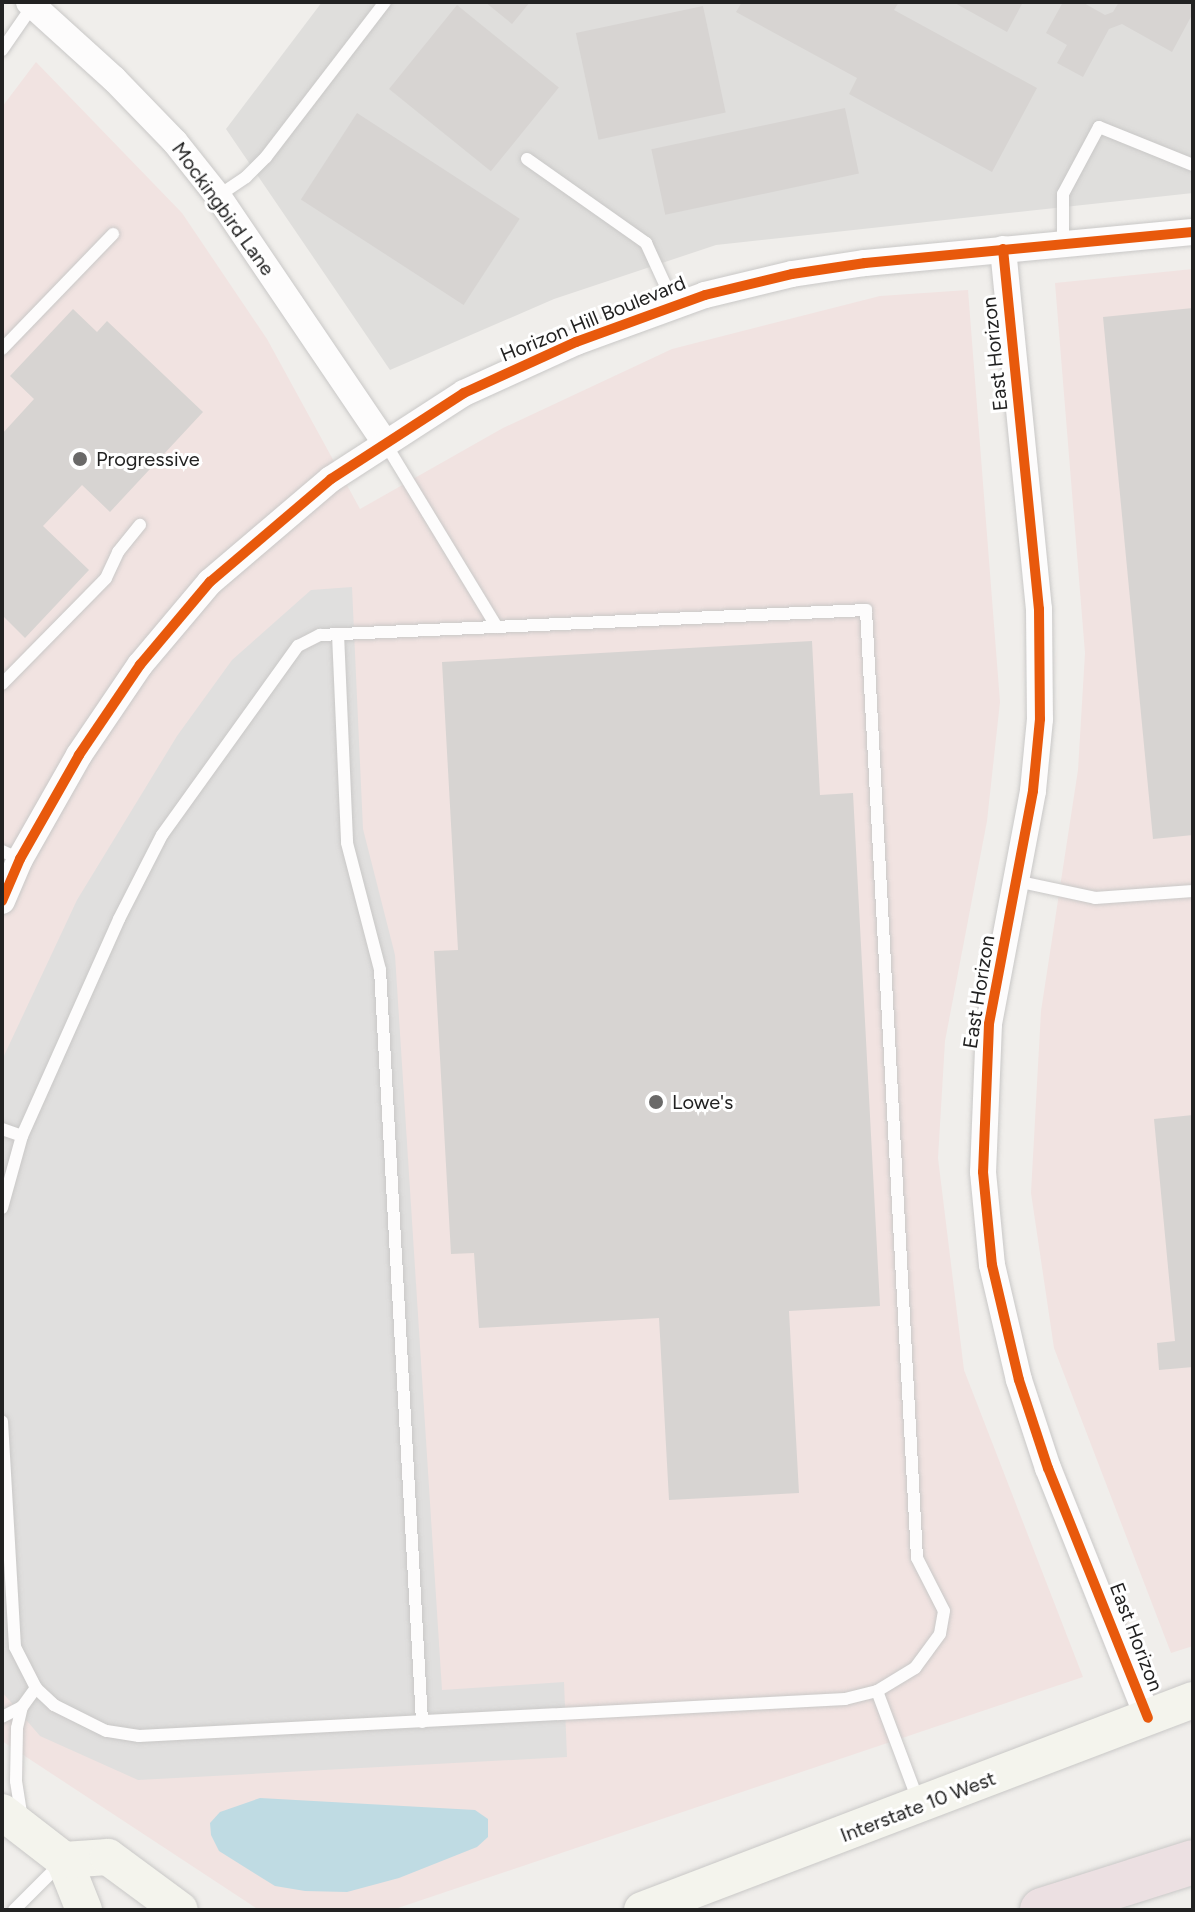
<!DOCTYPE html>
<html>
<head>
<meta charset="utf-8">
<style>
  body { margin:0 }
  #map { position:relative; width:1195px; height:1912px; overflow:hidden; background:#f0eeeb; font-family:Figtree,sans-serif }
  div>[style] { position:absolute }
  .residential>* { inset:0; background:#dfdedc }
  .commercial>* { inset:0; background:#f1e3e1 }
  .parking>* { inset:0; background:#e0dfde }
  .water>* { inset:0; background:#bfdbe3 }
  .building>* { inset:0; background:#d7d4d2; transform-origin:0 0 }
  .roads { filter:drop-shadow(0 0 2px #c9c8c7) drop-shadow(0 0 2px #c9c8c7) }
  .lane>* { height:12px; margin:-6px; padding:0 6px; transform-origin:6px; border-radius:6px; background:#fdfcfc }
  .street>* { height:26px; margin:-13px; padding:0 13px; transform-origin:13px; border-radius:13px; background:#fdfcfc }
  .secondary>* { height:36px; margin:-18px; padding:0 18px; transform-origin:18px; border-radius:18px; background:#f4f4ed }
  .highway>* { height:44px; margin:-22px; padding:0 22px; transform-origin:22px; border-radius:22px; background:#ece0e2 }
  .cycleway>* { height:10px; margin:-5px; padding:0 5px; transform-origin:5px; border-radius:5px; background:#e8590c }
  .dots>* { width:22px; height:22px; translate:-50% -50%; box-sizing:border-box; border:4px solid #fff; border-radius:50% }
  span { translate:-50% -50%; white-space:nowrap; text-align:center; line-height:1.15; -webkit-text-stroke:6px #fff; paint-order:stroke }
  .street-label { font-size:20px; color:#222 }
  .poi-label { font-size:20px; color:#222 }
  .left { translate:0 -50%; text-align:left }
  .frame { position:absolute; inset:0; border:4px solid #222; pointer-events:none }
</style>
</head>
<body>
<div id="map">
  <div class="residential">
    <i style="clip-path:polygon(322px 2px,1193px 2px,1193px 193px,716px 245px,554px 299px,390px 370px,226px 129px)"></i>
  </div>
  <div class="commercial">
    <i style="clip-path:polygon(36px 62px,182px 213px,267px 339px,360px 509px,503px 428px,672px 349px,880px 296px,968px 290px,1000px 702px,987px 821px,945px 1041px,938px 1158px,964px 1370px,1083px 1677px,392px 1910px,259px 1910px,2px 1741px,2px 107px)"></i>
    <i style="clip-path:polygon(1193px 269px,1193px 1646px,1171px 1653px,1054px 1348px,1031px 1193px,1041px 1011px,1078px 770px,1085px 653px,1055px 283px)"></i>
  </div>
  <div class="parking">
    <i style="clip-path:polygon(352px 587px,363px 829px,395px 955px,442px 1690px,564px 1682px,567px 1757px,138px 1780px,40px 1736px,2px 1692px,2px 1060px,77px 900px,177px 736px,232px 660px,311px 590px)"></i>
  </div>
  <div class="water">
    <i style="clip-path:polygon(260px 1798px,475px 1810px,488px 1819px,488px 1837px,477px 1847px,399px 1878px,347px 1892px,305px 1891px,275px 1886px,219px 1851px,211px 1835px,210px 1823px,220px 1812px)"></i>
  </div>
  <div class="building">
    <i style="clip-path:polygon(485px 2px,530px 2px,512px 24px)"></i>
    <i style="clip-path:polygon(742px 2px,899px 2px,894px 10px,1037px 88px,992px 172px,849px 94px,857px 78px,736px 12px)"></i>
    <i style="clip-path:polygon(953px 2px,1023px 2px,1007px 32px)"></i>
    <i style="clip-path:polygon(1063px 2px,1082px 2px,1105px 15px,1113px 12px,1119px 2px,1188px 2px,1193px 5px,1193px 13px,1172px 52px,1122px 24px,1109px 29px,1083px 77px,1057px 63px,1067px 45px,1046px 33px)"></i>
    <i style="left:457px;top:5px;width:131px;height:108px;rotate:39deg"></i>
    <i style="left:703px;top:6px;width:109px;height:130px;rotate:78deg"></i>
    <i style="left:845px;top:108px;width:67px;height:198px;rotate:78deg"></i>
    <i style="left:357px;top:113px;width:194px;height:103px;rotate:33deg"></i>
    <i style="clip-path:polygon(1193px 308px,1193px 835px,1153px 839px,1103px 317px)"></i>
    <i style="clip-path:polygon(73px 309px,97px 332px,107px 321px,203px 412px,110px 512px,82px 485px,43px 526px,89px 570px,25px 638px,2px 615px,2px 434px,34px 399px,10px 376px)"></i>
    <i style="clip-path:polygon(812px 641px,820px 795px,853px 793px,880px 1306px,789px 1311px,799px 1493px,669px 1500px,659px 1318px,479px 1328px,474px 1253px,451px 1254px,434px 951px,458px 950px,442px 662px)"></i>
    <i style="clip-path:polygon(1193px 1115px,1193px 1367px,1159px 1370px,1157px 1343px,1175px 1341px,1154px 1119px)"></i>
  </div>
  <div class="roads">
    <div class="lane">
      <i style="left:2px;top:50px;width:55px;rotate:-55.4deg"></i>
      <i style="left:527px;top:159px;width:146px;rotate:35.2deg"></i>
      <i style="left:646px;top:243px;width:69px;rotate:65.3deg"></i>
      <i style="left:218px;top:196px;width:34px;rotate:-34deg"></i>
      <i style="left:246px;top:177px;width:28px;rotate:-45deg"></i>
      <i style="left:266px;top:157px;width:195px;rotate:-52.5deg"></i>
      <i style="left:1063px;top:244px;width:50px;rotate:-90deg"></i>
      <i style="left:1063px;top:194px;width:76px;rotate:-61.8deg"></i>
      <i style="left:1099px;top:127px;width:101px;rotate:22deg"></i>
      <i style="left:2px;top:349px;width:160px;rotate:-46deg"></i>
      <i style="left:385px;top:443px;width:215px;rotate:58.7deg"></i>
      <i style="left:338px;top:634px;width:209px;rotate:87.5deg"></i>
      <i style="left:347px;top:843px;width:131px;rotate:75.4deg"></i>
      <i style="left:380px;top:970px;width:753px;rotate:86.8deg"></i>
      <i style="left:2px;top:684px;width:148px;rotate:-45.5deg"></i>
      <i style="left:106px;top:578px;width:29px;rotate:-65deg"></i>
      <i style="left:118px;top:552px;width:35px;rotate:-51deg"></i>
      <i style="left:2px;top:851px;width:20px;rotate:24deg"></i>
      <i style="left:1016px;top:881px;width:81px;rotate:12.1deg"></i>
      <i style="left:1095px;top:898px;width:98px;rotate:-4.1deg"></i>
      <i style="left:2px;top:1129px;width:21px;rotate:19deg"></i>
      <i style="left:2px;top:1208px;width:75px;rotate:-74.5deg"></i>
      <i style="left:22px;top:1136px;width:238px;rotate:-65.9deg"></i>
      <i style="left:119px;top:919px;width:94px;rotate:-62.9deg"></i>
      <i style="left:162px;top:835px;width:233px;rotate:-54.3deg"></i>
      <i style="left:298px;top:646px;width:25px;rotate:-27deg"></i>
      <i style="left:320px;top:635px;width:547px;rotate:-2.62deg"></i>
      <i style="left:866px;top:610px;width:949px;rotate:86.92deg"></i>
      <i style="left:917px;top:1558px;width:59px;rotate:63deg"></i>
      <i style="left:944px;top:1611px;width:23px;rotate:100deg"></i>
      <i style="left:940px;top:1634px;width:42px;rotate:126.3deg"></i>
      <i style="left:915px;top:1668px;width:44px;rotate:148.8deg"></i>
      <i style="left:877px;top:1691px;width:33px;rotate:166deg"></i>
      <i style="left:845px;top:1699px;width:707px;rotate:177deg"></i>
      <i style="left:139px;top:1736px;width:33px;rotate:-171deg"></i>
      <i style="left:106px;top:1731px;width:58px;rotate:-153.4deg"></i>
      <i style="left:54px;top:1705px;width:25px;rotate:-137deg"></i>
      <i style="left:36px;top:1688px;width:46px;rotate:-117.1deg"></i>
      <i style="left:15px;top:1647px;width:226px;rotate:-93.3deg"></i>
      <i style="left:877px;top:1691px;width:116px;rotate:69.4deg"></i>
      <i style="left:2px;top:1717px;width:22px;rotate:-27deg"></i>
      <i style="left:22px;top:1819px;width:38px;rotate:-99deg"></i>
      <i style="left:16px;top:1781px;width:53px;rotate:-88.9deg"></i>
      <i style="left:17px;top:1728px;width:22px;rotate:-77deg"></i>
      <i style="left:22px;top:1707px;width:24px;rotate:-54deg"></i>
      <i style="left:14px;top:1910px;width:68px;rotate:-45deg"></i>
    </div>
    <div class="street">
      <i style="left:29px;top:2px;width:115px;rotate:42.2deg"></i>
      <i style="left:114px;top:79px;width:88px;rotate:45.9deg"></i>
      <i style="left:175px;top:142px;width:69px;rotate:51.5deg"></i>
      <i style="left:218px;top:196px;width:298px;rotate:55.9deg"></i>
      <i style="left:1003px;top:249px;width:362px;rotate:84.3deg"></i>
      <i style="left:1039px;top:609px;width:110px;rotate:89.5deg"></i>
      <i style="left:1040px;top:719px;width:72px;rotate:95.6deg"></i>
      <i style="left:1033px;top:791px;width:237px;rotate:100.7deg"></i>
      <i style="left:989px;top:1024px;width:148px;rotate:92.3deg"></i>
      <i style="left:983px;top:1172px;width:93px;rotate:84.5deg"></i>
      <i style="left:992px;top:1265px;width:118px;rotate:76.8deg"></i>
      <i style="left:1019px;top:1380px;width:93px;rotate:71.8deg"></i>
      <i style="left:1048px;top:1468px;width:269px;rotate:68.2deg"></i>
      <i style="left:2px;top:901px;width:46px;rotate:-66.8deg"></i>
      <i style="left:20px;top:859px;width:120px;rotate:-60.4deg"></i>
      <i style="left:79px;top:755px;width:109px;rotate:-55.9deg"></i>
      <i style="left:140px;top:665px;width:109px;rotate:-49.9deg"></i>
      <i style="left:210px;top:582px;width:159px;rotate:-40.4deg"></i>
      <i style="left:331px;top:479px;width:158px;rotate:-32.9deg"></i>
      <i style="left:464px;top:393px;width:123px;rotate:-24.5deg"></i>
      <i style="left:576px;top:342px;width:137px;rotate:-20deg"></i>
      <i style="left:705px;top:295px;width:89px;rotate:-13.6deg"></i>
      <i style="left:792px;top:274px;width:74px;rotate:-8.6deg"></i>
      <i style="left:865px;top:263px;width:329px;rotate:-5.4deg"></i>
    </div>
    <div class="secondary">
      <i style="left:2px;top:1812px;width:78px;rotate:37.7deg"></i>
      <i style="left:64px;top:1860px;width:54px;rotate:68.2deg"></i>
      <i style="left:64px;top:1860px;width:44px;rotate:-3.9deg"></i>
      <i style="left:108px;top:1857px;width:89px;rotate:36.4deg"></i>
      <i style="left:642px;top:1910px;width:590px;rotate:-20.86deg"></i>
    </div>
    <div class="highway">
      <i style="left:1042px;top:1910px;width:158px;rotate:-17.6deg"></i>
    </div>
  </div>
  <div class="cycleway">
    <i style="left:1003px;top:249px;width:362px;rotate:84.3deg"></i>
    <i style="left:1039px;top:609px;width:110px;rotate:89.5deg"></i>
    <i style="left:1040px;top:719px;width:72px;rotate:95.6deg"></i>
    <i style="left:1033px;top:791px;width:237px;rotate:100.7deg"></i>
    <i style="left:989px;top:1024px;width:148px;rotate:92.3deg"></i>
    <i style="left:983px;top:1172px;width:93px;rotate:84.5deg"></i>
    <i style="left:992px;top:1265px;width:118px;rotate:76.8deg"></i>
    <i style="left:1019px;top:1380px;width:93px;rotate:71.8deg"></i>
    <i style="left:1048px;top:1468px;width:269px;rotate:68.2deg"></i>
    <i style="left:2px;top:901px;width:46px;rotate:-66.8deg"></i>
    <i style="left:20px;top:859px;width:120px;rotate:-60.4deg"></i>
    <i style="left:79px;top:755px;width:109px;rotate:-55.9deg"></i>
    <i style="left:140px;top:665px;width:109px;rotate:-49.9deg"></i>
    <i style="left:210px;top:582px;width:159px;rotate:-40.4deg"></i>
    <i style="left:331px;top:479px;width:158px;rotate:-32.9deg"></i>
    <i style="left:464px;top:393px;width:123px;rotate:-24.5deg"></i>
    <i style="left:576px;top:342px;width:137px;rotate:-20deg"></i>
    <i style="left:705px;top:295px;width:89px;rotate:-13.6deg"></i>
    <i style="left:792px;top:274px;width:74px;rotate:-8.6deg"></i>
    <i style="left:865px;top:263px;width:329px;rotate:-5.4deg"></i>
  </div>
  <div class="dots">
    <i style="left:80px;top:459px;background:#6a6968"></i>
    <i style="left:656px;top:1102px;background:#6a6968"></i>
  </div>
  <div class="street-label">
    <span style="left:223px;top:209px;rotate:54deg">Mockingbird Lane</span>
    <span style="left:593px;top:319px;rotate:-22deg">Horizon Hill Boulevard</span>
    <span style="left:995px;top:354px;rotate:-96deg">East Horizon</span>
    <span style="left:979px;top:992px;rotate:-81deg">East Horizon</span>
    <span style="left:1136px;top:1637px;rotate:69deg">East Horizon</span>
    <span style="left:918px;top:1807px;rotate:-21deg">Interstate 10 West</span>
  </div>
  <div class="poi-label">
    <span class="left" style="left:96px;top:459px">Progressive</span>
    <span class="left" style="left:672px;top:1102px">Lowe's</span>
  </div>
  <div class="frame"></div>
</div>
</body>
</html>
